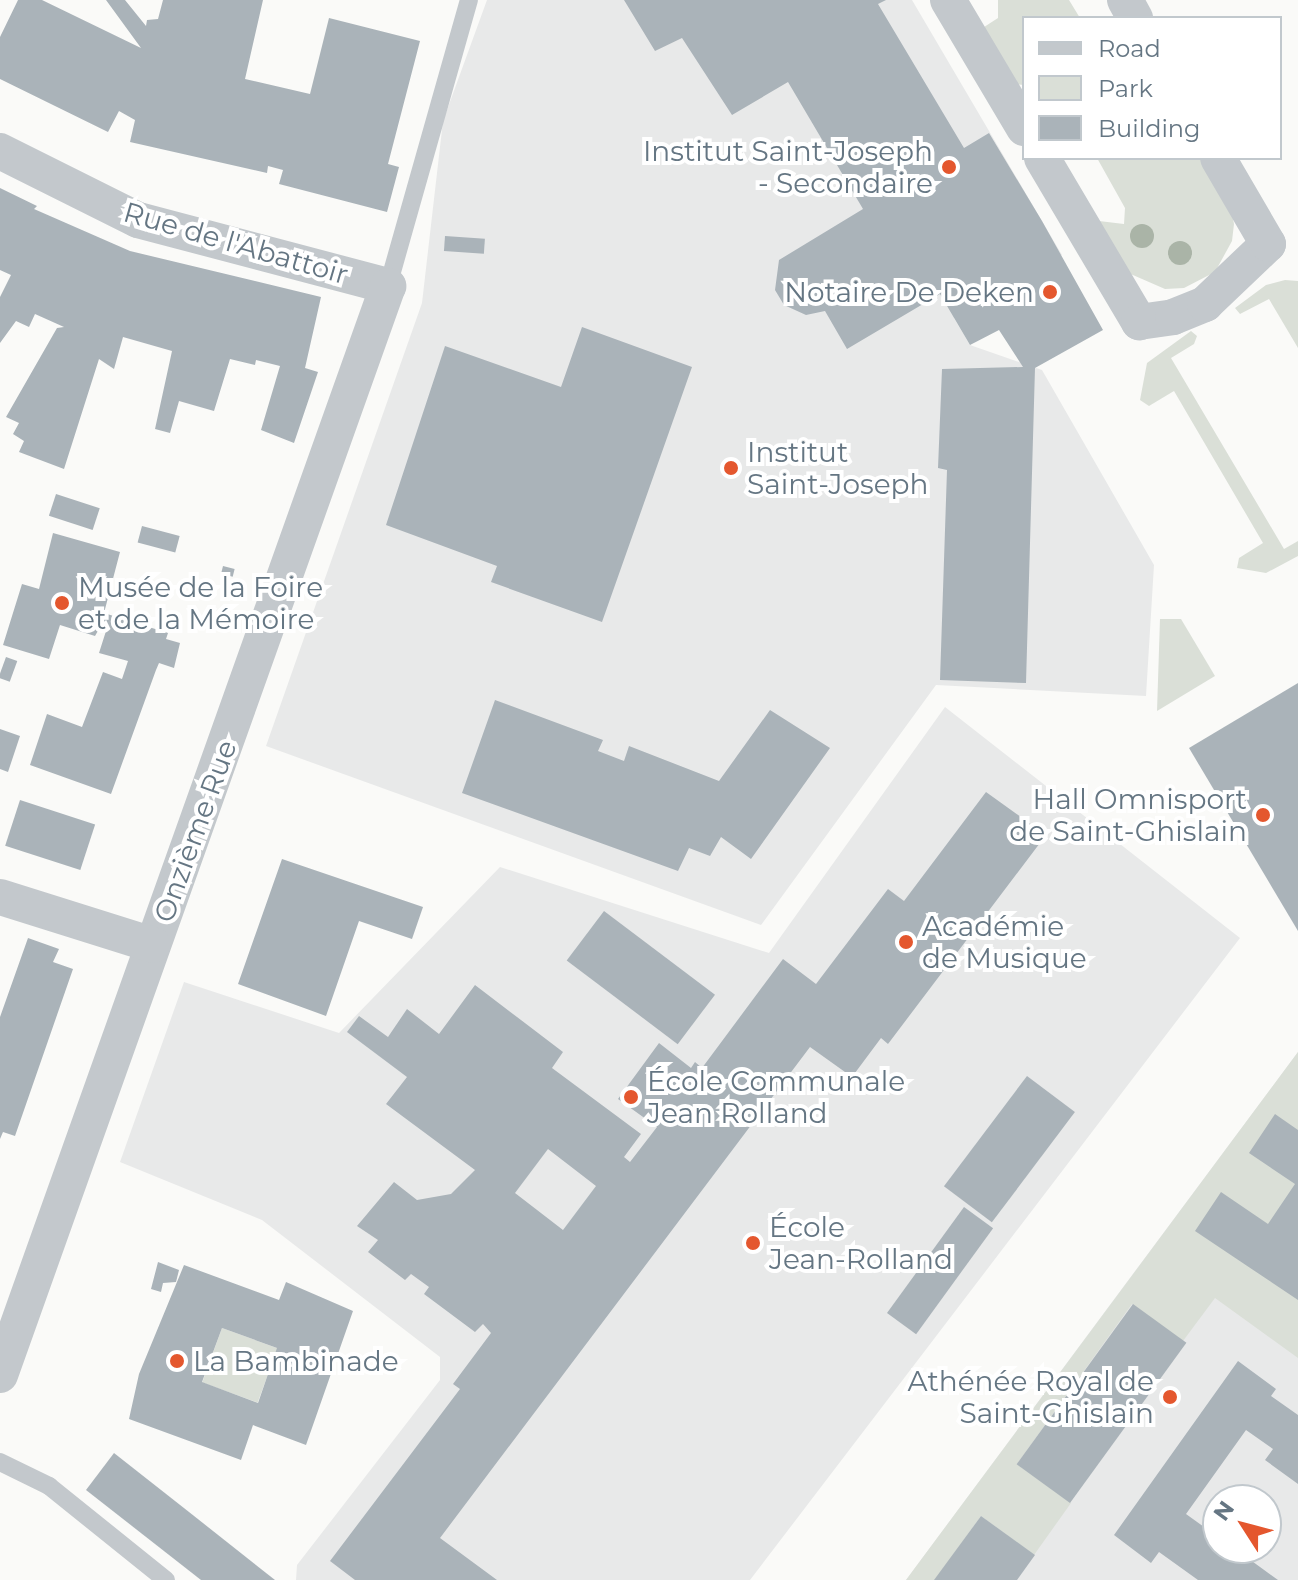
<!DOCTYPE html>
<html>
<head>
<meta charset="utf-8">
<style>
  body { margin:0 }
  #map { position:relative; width:1298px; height:1580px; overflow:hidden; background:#fafaf8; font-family:Montserrat,sans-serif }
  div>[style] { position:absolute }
  .built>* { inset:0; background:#e8e9e9 }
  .green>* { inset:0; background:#dadfd7; transform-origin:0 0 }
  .building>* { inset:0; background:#aab3b9; transform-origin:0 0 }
  .service>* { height:18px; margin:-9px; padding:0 9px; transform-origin:9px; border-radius:9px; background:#c3c8cc }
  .minor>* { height:36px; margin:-18px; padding:0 18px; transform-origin:18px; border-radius:18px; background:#c3c8cc }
  .trees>* { width:24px; height:24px; margin:-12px; border-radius:50%; background:#aab4a7 }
  .dots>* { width:22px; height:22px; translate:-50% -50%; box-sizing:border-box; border:4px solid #fff; border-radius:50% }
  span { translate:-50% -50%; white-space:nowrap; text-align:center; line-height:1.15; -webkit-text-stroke:8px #fff; paint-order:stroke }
  .poi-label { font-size:28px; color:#657683 }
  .right { translate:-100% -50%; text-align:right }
  .left { translate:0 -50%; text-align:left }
  .street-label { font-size:28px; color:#657683 }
  .legend { position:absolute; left:1022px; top:16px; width:260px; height:144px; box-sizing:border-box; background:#fff; border:2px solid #c1c8cd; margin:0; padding:10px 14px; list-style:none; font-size:24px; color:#657683 }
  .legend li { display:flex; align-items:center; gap:16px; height:40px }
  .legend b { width:40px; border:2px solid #c1c8cd }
  .north { position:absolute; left:1202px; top:1484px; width:80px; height:80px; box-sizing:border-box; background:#fff; border:2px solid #c1c8cd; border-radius:50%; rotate:306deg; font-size:22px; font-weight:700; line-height:32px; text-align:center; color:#657683 }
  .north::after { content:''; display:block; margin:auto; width:28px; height:36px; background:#e4572e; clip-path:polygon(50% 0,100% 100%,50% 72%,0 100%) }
</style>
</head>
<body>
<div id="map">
  <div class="built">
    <i style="clip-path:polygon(487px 0,912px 0,1062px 255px,954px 318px,970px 345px,1042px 370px,1154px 565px,1146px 696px,936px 685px,761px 925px,266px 746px,422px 303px,443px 121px)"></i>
    <i style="clip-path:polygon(945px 707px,1240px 938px,750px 1580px,296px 1580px,297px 1565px,440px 1380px,440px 1357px,262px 1220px,120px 1162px,184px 982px,339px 1033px,500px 867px,769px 953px)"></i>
    <i style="clip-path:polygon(evenodd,1298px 1052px,1298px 1580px,906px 1580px,1118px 1294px,1298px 1052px,1218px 1500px,1266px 1500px,1266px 1548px,1218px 1548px,1218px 1500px)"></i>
  </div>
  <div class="green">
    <i style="clip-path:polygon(998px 0,1069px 0,1080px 18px,1024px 18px,1024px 85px,1013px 84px,981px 29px,998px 18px)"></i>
    <i style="clip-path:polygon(1097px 158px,1204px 158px,1230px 203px,1234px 224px,1232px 241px,1215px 272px,1184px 288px,1165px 289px,1126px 272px,1099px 221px,1124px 224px,1125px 208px)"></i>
    <i style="clip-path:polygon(1285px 280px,1298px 281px,1298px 348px,1269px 299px,1240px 314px,1235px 308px,1266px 285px)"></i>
    <i style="clip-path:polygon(1191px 331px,1197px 336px,1194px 344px,1171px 358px,1284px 549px,1298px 541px,1298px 556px,1266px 573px,1237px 568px,1239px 558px,1263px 543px,1174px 391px,1149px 406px,1140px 400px,1147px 363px)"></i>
    <i style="clip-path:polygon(1160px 619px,1181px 619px,1215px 676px,1157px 711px)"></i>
    <i style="clip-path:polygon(1298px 1052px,1298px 1358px,1215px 1298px,1183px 1341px,1132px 1304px,1017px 1464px,1071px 1503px,1034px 1555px,981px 1516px,935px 1580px,906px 1580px)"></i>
    <i style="left:222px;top:1328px;width:59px;height:58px;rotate:20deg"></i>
  </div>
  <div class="building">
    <i style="clip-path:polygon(18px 0,42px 0,141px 48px,106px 0,125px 0,146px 26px,147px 20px,158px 19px,163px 0,263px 0,245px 79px,310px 94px,329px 18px,420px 41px,388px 164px,399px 167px,387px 212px,279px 184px,283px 170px,268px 166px,267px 173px,130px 142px,135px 120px,119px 111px,108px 132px,0 79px,0 37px)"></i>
    <i style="clip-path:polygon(624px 0,886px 0,878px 4px,964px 148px,989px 133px,1042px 221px,1103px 330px,1035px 368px,1026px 683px,940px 680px,947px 470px,938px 468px,942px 369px,1023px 367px,999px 330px,970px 345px,940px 294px,847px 349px,825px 311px,806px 315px,784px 305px,775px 290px,779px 260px,863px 209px,788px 82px,732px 115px,682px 38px,655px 51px)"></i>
    <i style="clip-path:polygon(0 188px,37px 206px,34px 209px,130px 251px,321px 297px,305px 368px,318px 372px,294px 443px,261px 430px,280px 366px,256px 360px,255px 365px,230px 359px,214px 411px,179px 401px,170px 433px,155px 429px,172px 351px,123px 337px,114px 369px,99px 359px,64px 469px,19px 452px,24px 441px,13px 434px,19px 423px,6px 417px,57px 328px,64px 327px,35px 314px,29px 327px,16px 321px,0 343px,0 297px,11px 275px,0 270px)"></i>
    <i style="left:445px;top:236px;width:40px;height:15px;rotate:4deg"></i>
    <i style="clip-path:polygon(582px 327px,692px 367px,602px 622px,491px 582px,497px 566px,386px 525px,445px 346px,561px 387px)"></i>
    <i style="left:56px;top:494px;width:46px;height:23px;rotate:18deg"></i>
    <i style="left:142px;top:526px;width:39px;height:17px;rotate:15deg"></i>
    <i style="clip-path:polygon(53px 533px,120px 552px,104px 613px,168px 633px,166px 639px,180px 643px,174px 668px,159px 663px,156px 670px,111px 794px,30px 765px,47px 714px,82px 727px,103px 672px,122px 679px,128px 661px,99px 653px,106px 631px,99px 629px,95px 636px,60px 625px,49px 659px,3px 645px,22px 584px,39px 589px)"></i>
    <i style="left:223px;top:566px;width:12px;height:8px;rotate:14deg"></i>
    <i style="left:6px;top:657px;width:12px;height:22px;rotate:20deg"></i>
    <i style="clip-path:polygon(1298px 683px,1298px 931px,1189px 748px)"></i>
    <i style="clip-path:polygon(495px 700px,603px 740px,598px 751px,624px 761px,629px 746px,719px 781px,770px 710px,830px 748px,751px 859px,721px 837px,710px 856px,689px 848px,678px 871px,462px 793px)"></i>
    <i style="clip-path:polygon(0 729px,20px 736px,8px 772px,0 769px)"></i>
    <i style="clip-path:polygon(evenodd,986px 792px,1046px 835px,888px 1044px,881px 1038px,852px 1077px,810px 1047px,440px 1538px,497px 1580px,355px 1580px,330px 1561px,460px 1389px,453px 1384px,491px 1333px,483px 1324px,475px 1332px,424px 1294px,429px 1287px,411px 1274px,405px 1280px,368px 1252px,378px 1240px,357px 1226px,394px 1182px,417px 1200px,451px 1194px,475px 1170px,386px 1104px,407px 1077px,347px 1032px,359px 1016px,388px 1037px,407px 1009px,439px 1034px,475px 985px,563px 1052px,552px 1068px,641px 1134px,624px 1157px,630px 1162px,657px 1127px,618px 1099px,659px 1043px,691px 1068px,695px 1062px,702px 1068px,783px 959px,816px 984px,888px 889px,904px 901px,986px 792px,548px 1149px,596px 1186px,563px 1230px,515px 1193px,548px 1149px)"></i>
    <i style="left:20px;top:800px;width:79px;height:48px;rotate:18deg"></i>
    <i style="clip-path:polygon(282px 859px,423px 907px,412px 939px,359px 921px,326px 1016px,238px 984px)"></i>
    <i style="left:604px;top:911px;width:139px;height:62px;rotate:37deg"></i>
    <i style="clip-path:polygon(28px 938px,59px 949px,53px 962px,73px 969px,15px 1136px,3px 1132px,0 1139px,0 1017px)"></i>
    <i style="left:1027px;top:1076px;width:60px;height:138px;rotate:37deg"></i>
    <i style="clip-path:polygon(1275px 1114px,1298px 1130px,1298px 1300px,1195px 1231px,1221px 1192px,1268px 1224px,1295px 1184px,1249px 1153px)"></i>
    <i style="left:964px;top:1207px;width:36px;height:131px;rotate:36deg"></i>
    <i style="clip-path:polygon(158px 1262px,179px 1270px,176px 1282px,163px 1283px,161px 1292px,151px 1289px)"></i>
    <i style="clip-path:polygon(evenodd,184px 1265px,279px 1300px,286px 1282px,353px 1311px,306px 1445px,253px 1425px,241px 1460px,129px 1419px,139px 1374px,184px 1265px,222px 1328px,277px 1348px,258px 1403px,202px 1382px,222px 1328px)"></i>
    <i style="left:1133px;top:1304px;width:66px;height:198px;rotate:36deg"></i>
    <i style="clip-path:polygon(1238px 1361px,1276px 1389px,1271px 1396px,1298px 1415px,1298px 1484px,1265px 1460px,1273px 1449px,1246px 1430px,1186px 1514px,1218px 1537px,1218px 1548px,1234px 1548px,1278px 1580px,1198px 1580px,1159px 1552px,1151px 1563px,1114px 1535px)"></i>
    <i style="clip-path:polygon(114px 1453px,189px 1512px,275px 1580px,201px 1580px,86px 1490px)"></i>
    <i style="clip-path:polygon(981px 1516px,1035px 1555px,1017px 1580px,934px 1580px)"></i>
  </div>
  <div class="service">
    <i style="left:388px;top:286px;width:297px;rotate:-74.2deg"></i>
    <i style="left:0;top:1462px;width:55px;rotate:26.1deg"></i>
    <i style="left:49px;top:1486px;width:150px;rotate:38.8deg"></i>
  </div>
  <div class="minor">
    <i style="left:948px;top:0;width:149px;rotate:59.3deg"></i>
    <i style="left:1125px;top:0;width:21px;rotate:61deg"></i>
    <i style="left:0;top:151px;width:154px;rotate:26.6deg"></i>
    <i style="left:138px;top:220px;width:259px;rotate:14.8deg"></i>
    <i style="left:388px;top:286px;width:1156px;rotate:109.61deg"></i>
    <i style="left:1042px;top:158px;width:191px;rotate:59.4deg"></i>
    <i style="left:1139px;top:322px;width:34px;rotate:-8deg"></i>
    <i style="left:1173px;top:317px;width:35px;rotate:-22deg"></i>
    <i style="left:1205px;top:304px;width:87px;rotate:-43.6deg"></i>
    <i style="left:1268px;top:244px;width:99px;rotate:-120.2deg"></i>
    <i style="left:0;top:897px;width:160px;rotate:17.4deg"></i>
  </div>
  <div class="trees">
    <i style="left:1142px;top:236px"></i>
    <i style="left:1180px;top:253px"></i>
  </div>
  <div class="dots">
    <i style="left:949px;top:167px;background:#e4572e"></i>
    <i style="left:1050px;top:292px;background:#e4572e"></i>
    <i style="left:731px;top:468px;background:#e4572e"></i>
    <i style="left:62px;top:603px;background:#e4572e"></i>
    <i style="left:1263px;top:815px;background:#e4572e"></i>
    <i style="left:906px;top:942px;background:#e4572e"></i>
    <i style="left:631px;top:1097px;background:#e4572e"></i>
    <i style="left:753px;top:1243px;background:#e4572e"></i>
    <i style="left:177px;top:1361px;background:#e4572e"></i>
    <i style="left:1170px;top:1397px;background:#e4572e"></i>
  </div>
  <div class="poi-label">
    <span class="right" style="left:933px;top:167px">Institut Saint-Joseph<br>- Secondaire</span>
    <span class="right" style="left:1034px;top:292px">Notaire De Deken</span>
    <span class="left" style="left:747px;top:468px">Institut<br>Saint-Joseph</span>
    <span class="left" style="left:78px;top:603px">Musée de la Foire<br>et de la Mémoire</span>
    <span class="right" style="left:1247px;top:815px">Hall Omnisport<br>de Saint-Ghislain</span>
    <span class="left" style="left:922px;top:942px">Académie<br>de Musique</span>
    <span class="left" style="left:647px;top:1097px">École Communale<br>Jean Rolland</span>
    <span class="left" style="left:769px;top:1243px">École<br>Jean-Rolland</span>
    <span class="left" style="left:193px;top:1361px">La Bambinade</span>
    <span class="right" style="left:1154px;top:1397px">Athénée Royal de<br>Saint-Ghislain</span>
  </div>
  <div class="street-label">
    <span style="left:236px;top:243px;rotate:16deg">Rue de l'Abattoir</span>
    <span style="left:195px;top:831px;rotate:-70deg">Onzième Rue</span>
  </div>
  <ul class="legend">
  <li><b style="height:10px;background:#c3c8cc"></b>Road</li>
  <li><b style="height:22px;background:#dadfd7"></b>Park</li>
  <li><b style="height:22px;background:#aab3b9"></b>Building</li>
  </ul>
  <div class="north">N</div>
</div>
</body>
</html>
